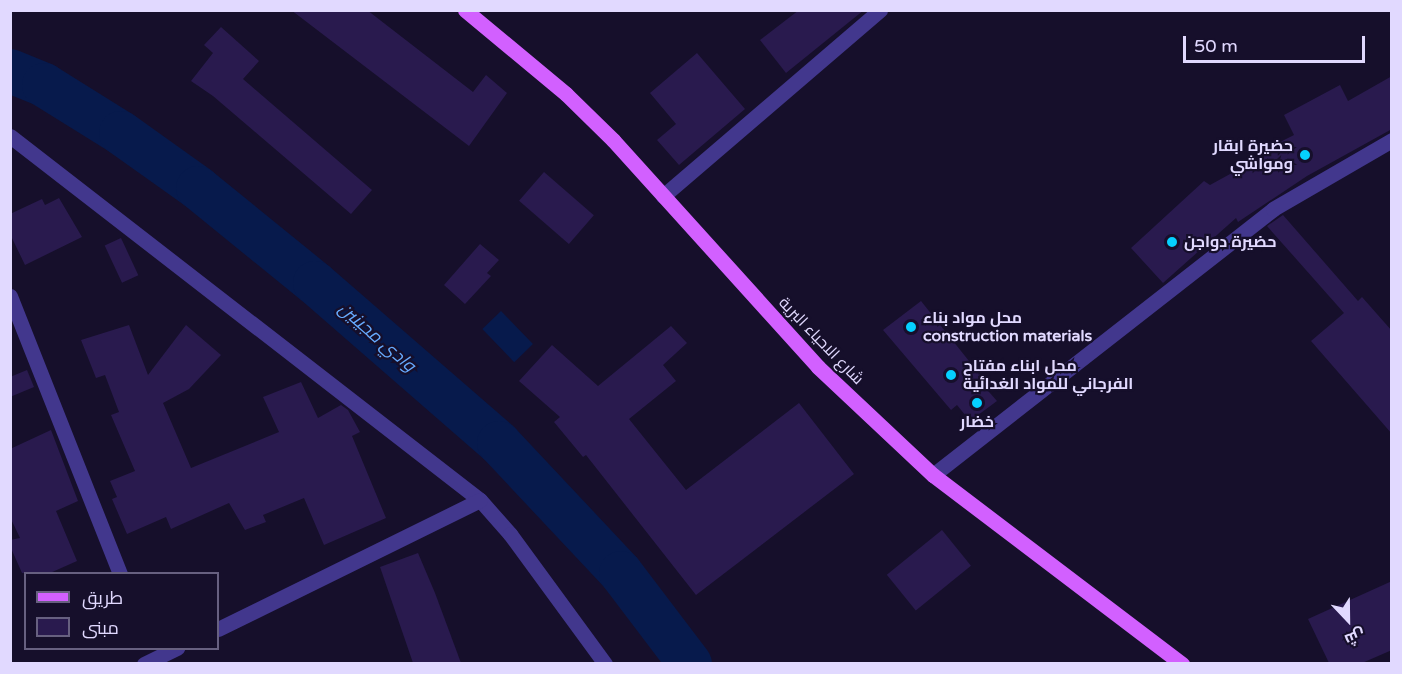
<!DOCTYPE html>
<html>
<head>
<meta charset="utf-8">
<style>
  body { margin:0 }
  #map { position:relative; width:1402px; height:674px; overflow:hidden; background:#160f2b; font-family:"Varela Round",Cairo,sans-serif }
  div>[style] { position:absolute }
  .water>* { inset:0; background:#071a4c; transform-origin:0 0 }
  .river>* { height:44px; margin:-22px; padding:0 22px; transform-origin:22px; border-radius:22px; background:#071a4c }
  .building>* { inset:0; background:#291a4e; transform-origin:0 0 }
  .street>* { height:15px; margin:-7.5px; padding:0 7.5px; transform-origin:7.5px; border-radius:7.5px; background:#42378d }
  .primary>* { height:15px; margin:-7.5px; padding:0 7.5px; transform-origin:7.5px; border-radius:7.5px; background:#d260ff }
  .dots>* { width:16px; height:16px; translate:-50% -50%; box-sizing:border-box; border:3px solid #160f2b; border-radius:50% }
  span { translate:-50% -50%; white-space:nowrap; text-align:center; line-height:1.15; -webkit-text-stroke:4.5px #160f2b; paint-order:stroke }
  .poi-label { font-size:16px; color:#e1d9ff; font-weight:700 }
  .right { translate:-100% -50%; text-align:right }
  .left { translate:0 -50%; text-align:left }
  .street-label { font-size:16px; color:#e1d9ff }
  .water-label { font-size:18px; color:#67abff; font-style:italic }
  .frame { position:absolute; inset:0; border:12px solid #e1d9ff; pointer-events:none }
  .legend { position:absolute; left:24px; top:572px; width:195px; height:78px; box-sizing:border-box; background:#160f2b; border:2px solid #676080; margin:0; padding:8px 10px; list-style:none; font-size:18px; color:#e1d9ff }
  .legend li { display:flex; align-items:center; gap:12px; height:30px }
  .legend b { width:30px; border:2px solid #676080 }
  .north { position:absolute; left:1318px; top:590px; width:60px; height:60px; -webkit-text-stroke:4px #160f2b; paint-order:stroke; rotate:158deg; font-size:16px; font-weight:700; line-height:24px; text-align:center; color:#e1d9ff }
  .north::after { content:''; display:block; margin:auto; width:21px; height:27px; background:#e1d9ff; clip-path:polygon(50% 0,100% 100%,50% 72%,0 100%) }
  .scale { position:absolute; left:1183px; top:36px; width:182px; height:27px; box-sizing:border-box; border:3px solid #e1d9ff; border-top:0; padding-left:8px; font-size:18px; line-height:21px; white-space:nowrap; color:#e1d9ff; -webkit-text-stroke:4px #160f2b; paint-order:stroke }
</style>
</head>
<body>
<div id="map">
  <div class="water">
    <i style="left:501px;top:311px;width:46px;height:26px;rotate:46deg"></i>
  </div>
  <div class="river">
    <i style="left:10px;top:71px;width:37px;rotate:22deg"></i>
    <i style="left:44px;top:85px;width:91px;rotate:31.9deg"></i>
    <i style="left:121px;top:133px;width:95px;rotate:35.5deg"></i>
    <i style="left:198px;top:188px;width:151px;rotate:39.1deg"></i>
    <i style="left:315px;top:283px;width:244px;rotate:41deg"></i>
    <i style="left:499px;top:443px;width:178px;rotate:46.8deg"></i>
    <i style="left:621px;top:573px;width:114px;rotate:52.8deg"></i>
  </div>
  <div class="building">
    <i style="clip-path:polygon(291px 10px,367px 10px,473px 92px,486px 75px,507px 93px,469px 146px)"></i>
    <i style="clip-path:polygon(799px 10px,864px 10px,786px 73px,760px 40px)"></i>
    <i style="clip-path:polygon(221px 27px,259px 61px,243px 79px,372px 190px,351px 214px,213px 96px,191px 81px,213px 53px,204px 45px)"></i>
    <i style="clip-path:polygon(697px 53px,745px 109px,679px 165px,657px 140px,676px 124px,650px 93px)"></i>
    <i style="clip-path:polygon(1392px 76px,1392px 129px,1307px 176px,1238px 222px,1236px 218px,1163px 283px,1131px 248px,1204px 181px,1210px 185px,1281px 146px,1280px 142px,1294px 135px,1284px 115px,1340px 85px,1348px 101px)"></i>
    <i style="left:544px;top:172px;width:66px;height:38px;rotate:41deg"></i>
    <i style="clip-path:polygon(59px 198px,82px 237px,25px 265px,10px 234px,10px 214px,42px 199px,45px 205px)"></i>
    <i style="clip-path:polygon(1283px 215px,1358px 301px,1362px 297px,1392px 331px,1392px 434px,1311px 341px,1344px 313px,1267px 226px)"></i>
    <i style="left:121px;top:238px;width:41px;height:18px;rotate:65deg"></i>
    <i style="clip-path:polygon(480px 244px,499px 260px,487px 273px,491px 276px,465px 304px,444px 285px)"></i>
    <i style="clip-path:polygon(921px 301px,985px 381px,982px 384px,997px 401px,970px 421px,957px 405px,951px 410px,883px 330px)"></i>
    <i style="clip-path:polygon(129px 325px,148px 375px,186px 325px,221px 355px,189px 389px,163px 403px,191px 468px,279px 432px,263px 397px,301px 382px,318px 418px,341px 405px,348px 410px,360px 432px,352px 436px,386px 518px,324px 545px,304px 498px,263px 515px,266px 522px,245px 530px,229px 503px,171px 529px,166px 517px,127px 534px,112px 499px,117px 497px,110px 481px,135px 471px,111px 415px,119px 412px,105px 375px,96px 378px,81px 340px)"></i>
    <i style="clip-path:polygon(671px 326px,687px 343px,663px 365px,676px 381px,629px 419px,686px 490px,799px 403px,854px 474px,696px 595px,586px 455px,583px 457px,554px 422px,560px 417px,519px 381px,552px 345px,598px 386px)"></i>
    <i style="clip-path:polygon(27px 370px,34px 387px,10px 397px,10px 377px)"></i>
    <i style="clip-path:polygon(51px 430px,78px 501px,56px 511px,77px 561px,50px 573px,22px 573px,10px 546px,10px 540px,20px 538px,10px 517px,10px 449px)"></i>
    <i style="left:942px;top:530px;width:46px;height:71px;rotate:51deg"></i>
    <i style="clip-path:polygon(418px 553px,435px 593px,461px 663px,413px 663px,380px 567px)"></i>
    <i style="clip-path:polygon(1392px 581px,1392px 650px,1362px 663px,1329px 663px,1308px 619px)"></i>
  </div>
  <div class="street">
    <i style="left:10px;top:136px;width:594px;rotate:37.76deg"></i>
    <i style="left:480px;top:500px;width:45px;rotate:48.6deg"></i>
    <i style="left:510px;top:534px;width:161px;rotate:53.8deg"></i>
    <i style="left:663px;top:196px;width:286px;rotate:-40.6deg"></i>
    <i style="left:10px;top:296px;width:299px;rotate:68.4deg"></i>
    <i style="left:933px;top:475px;width:432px;rotate:-38deg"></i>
    <i style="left:1273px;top:209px;width:138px;rotate:-30.1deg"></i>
    <i style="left:218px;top:629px;width:292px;rotate:-26.2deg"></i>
    <i style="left:144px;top:664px;width:37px;rotate:-26deg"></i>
  </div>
  <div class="primary">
    <i style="left:465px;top:10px;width:131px;rotate:39.7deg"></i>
    <i style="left:566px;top:94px;width:66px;rotate:44.4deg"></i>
    <i style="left:613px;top:140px;width:306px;rotate:47.9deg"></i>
    <i style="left:818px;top:367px;width:158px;rotate:43.2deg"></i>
    <i style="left:933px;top:475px;width:313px;rotate:37.2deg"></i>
  </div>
  <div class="dots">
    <i style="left:1305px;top:155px;background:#05d0ff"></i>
    <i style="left:1172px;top:242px;background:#05d0ff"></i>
    <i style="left:911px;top:327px;background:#05d0ff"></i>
    <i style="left:951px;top:375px;background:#05d0ff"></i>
    <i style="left:977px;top:403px;background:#05d0ff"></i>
  </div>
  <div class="poi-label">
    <span class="right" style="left:1293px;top:155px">حضيرة ابقار<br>ومواشي</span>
    <span class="left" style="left:1184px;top:242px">حضيرة دواجن</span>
    <span class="left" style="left:923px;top:327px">محل مواد بناء<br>construction materials</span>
    <span class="left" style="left:963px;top:375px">محل ابناء مفتاح<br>الفرجاني للمواد الغدائية</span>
    <span style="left:977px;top:422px">خضار</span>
  </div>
  <div class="street-label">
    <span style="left:821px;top:341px;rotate:46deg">شارع الاحياء البرية</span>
  </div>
  <div class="water-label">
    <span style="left:377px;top:337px;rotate:41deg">وادي مجينين</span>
  </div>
  <div class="frame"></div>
  <ul class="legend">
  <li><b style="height:8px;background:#d260ff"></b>طريق</li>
  <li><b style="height:16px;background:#291a4e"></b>مبنى</li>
  </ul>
  <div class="north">ش</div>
  <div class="scale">50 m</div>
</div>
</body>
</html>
